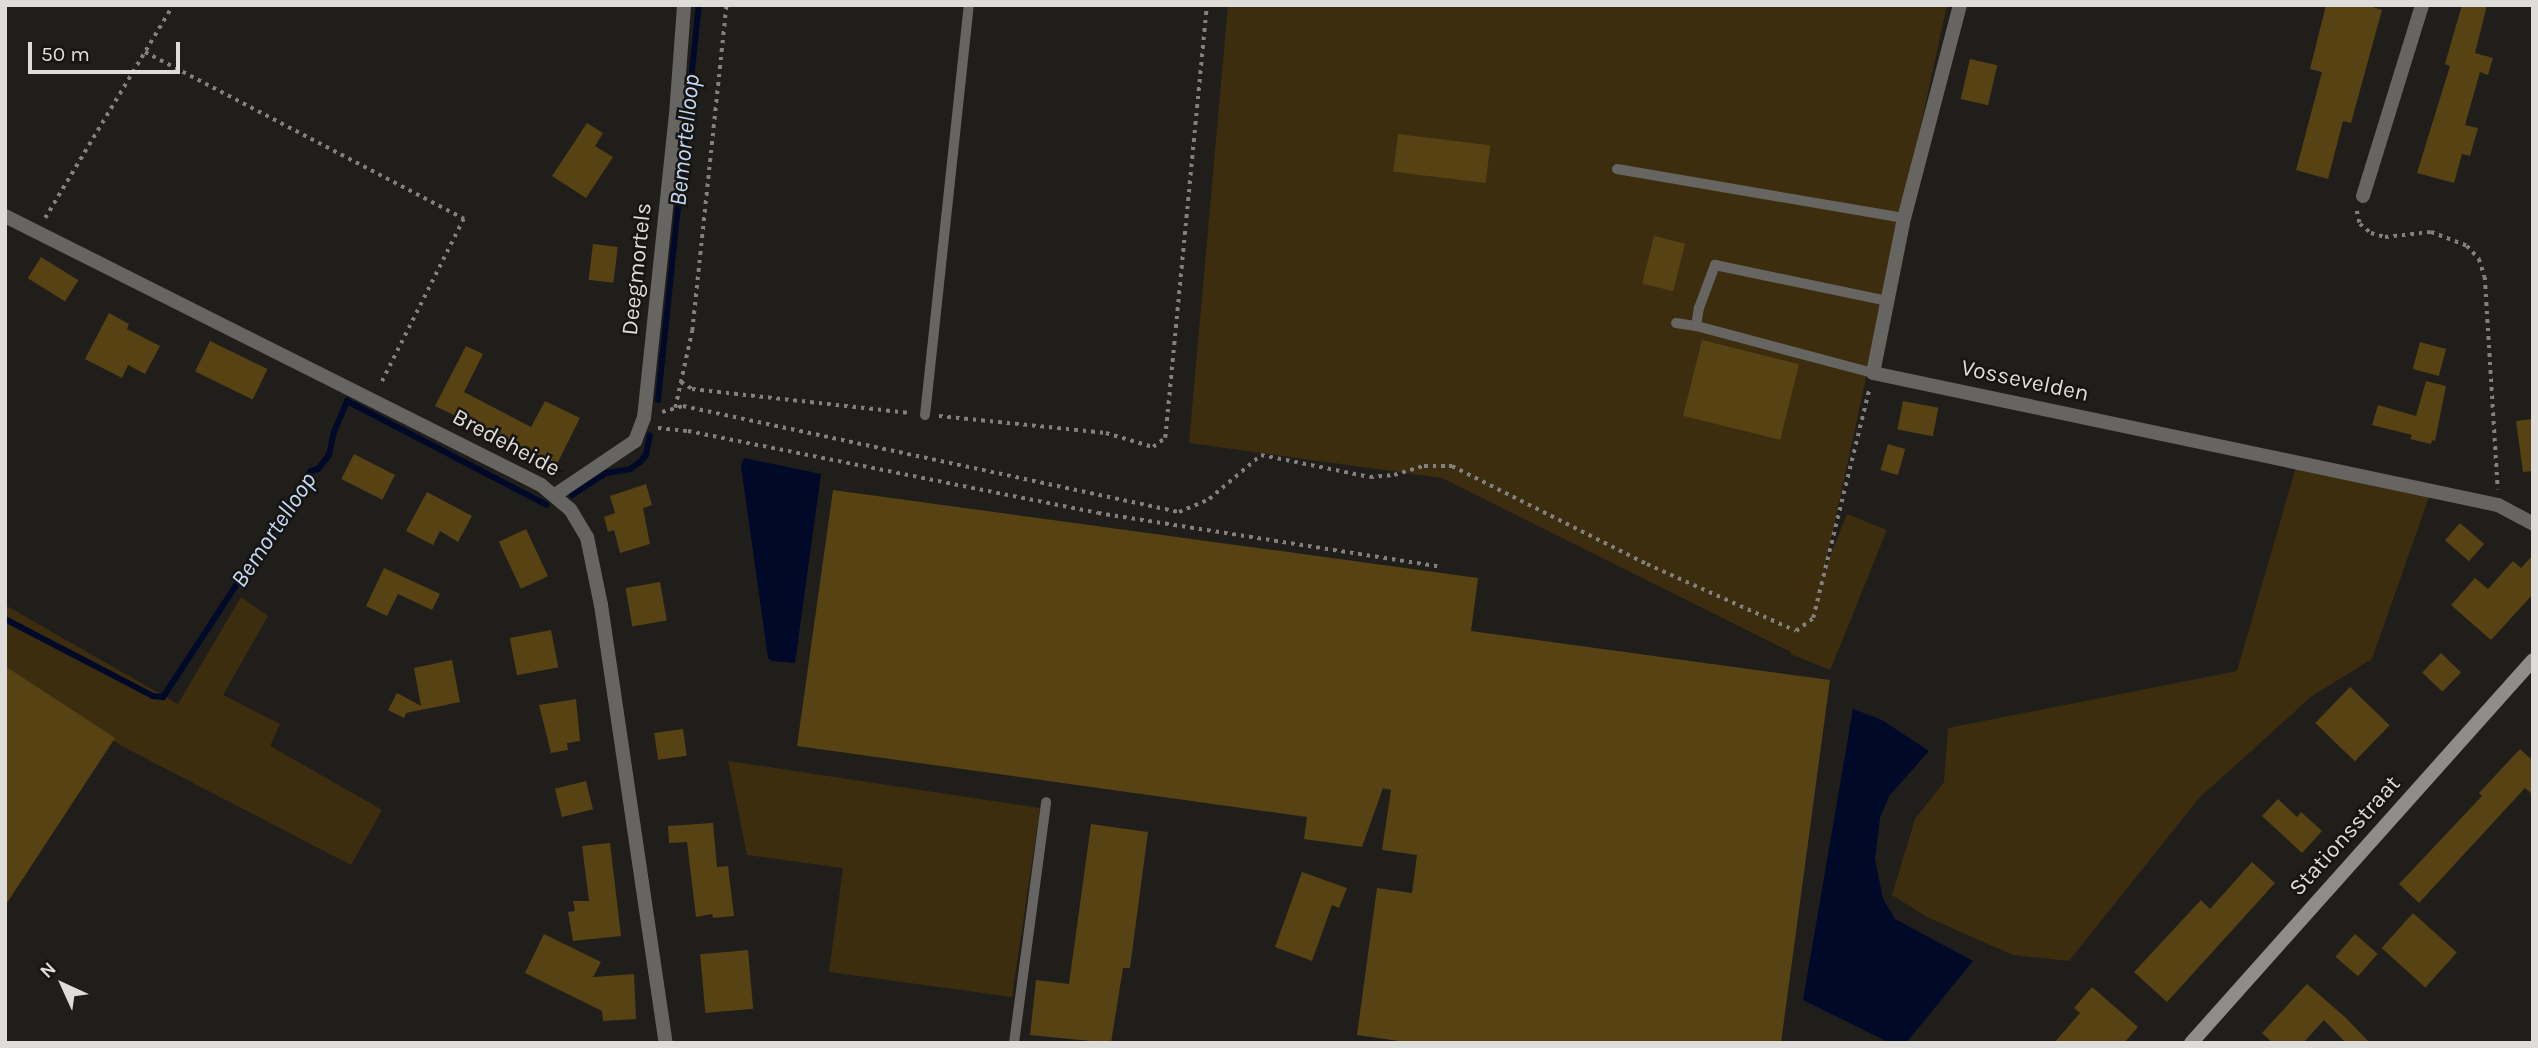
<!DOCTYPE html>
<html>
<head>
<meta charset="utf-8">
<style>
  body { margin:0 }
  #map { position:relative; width:2538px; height:1048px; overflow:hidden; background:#201e1a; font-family:Karla,sans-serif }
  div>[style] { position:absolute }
  .green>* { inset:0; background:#3c2d0e; transform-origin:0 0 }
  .water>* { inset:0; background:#000928 }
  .stream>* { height:6px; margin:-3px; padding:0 3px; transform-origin:3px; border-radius:3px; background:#000928 }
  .building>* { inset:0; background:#574213; transform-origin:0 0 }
  .path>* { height:3.5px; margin-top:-1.75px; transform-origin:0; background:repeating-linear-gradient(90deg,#83817e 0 3.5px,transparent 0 8.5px) }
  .lane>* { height:10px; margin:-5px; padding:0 5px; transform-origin:5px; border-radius:5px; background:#666562 }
  .street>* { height:14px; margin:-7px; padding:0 7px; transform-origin:7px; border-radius:7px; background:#666562 }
  .secondary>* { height:14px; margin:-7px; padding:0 7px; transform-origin:7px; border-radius:7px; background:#8e8d89 }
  span { translate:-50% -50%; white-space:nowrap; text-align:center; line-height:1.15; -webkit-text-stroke:5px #171511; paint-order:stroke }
  .street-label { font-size:23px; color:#deddda }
  .water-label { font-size:24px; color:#c5daf7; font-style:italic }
  .frame { position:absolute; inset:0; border:7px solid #deddda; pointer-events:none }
  .north { position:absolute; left:28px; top:950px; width:70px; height:70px; -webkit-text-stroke:5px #171511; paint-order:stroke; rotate:315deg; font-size:19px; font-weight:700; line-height:28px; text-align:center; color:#deddda }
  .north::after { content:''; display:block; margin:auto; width:24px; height:32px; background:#deddda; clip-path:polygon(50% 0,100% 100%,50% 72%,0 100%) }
  .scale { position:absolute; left:28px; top:42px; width:152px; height:32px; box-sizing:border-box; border:4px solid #deddda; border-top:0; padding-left:9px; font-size:21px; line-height:24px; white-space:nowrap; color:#deddda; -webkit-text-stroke:5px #171511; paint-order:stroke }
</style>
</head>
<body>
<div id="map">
  <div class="green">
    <i style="clip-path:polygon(1228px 5px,1947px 5px,1805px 659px,1442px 478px,1189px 443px)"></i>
    <i style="clip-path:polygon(2296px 467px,2429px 497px,2372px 659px,2312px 696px,2199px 798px,2069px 961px,2013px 955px,1927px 917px,1892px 895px,1915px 819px,1944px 782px,1948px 728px,2237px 671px)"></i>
    <i style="left:1847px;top:514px;width:43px;height:151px;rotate:22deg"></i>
    <i style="clip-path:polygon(241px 597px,268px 616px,223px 695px,280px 724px,270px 746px,382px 810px,351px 865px,120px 745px,5px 670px,5px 605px,178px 704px)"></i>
    <i style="clip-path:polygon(728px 761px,1040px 808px,1012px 997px,829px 972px,843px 868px,747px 855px)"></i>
  </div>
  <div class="water">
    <i style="clip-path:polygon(744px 458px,821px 474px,795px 663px,772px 661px,768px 658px,741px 466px)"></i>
    <i style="clip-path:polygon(1853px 709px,1882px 720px,1929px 751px,1889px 796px,1880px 818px,1875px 859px,1883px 899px,1895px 919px,1973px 961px,1906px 1043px,1890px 1043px,1803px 1000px)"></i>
  </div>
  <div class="stream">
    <i style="left:658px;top:400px;width:397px;rotate:-84.1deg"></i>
    <i style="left:572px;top:495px;width:40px;rotate:-32.9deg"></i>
    <i style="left:606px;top:473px;width:24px;rotate:-9deg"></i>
    <i style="left:630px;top:469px;width:12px;rotate:-35deg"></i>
    <i style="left:640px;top:462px;width:9px;rotate:-49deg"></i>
    <i style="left:646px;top:455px;width:20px;rotate:-79deg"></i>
    <i style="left:5px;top:619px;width:167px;rotate:27.5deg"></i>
    <i style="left:153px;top:696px;width:10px;rotate:6deg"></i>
    <i style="left:163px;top:697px;width:270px;rotate:-56.8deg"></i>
    <i style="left:311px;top:471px;width:7px;rotate:-16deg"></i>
    <i style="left:318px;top:469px;width:18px;rotate:-52deg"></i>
    <i style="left:329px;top:455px;width:24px;rotate:-78deg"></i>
    <i style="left:334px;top:432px;width:34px;rotate:-67deg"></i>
    <i style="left:347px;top:401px;width:225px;rotate:27.5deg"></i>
  </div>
  <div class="building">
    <i style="clip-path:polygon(2326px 5px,2366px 5px,2382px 10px,2351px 123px,2343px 121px,2328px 179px,2296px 170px,2322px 72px,2310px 69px)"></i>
    <i style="clip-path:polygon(2462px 5px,2487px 5px,2475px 53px,2493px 58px,2488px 75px,2480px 72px,2465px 125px,2478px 128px,2470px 156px,2462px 154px,2454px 183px,2417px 173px,2450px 66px,2445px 64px)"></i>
    <i style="left:1970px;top:59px;width:28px;height:41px;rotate:13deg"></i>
    <i style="clip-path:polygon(587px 123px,603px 133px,595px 146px,613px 157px,586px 198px,552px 176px)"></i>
    <i style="left:1398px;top:134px;width:93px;height:38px;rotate:7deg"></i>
    <i style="left:1654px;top:236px;width:32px;height:49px;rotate:14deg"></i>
    <i style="left:593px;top:244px;width:25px;height:36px;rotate:7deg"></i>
    <i style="left:41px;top:257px;width:44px;height:25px;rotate:32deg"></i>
    <i style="clip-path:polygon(109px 313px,129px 324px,127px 329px,160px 346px,145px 374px,128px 365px,122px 378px,85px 359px)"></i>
    <i style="left:1702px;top:340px;width:100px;height:78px;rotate:14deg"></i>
    <i style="left:210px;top:341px;width:64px;height:34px;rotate:26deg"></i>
    <i style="left:2420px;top:342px;width:27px;height:28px;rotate:15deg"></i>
    <i style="clip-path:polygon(466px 346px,483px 354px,464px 392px,531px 427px,545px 401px,580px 418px,557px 464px,435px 406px)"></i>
    <i style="clip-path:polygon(2426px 381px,2446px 386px,2435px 441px,2432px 440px,2431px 444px,2410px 439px,2412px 435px,2372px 425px,2378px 405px,2416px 416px)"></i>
    <i style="left:1903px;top:401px;width:36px;height:29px;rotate:11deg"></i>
    <i style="clip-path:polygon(2533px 419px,2533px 471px,2523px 472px,2516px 421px)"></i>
    <i style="left:1888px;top:444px;width:18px;height:27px;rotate:16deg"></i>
    <i style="left:354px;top:454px;width:46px;height:28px;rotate:27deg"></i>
    <i style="clip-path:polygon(646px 484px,652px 505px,643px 508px,650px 544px,620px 553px,614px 530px,608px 532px,604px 517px,615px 513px,610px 496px)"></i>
    <i style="clip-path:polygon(833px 490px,1478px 578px,1471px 631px,1830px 680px,1781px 1043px,1413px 1043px,1357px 1035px,1377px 888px,1412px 893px,1417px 855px,1382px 850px,1391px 790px,1383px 788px,1362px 847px,1304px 839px,1307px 817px,797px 746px)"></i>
    <i style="clip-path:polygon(427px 492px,472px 516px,458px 542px,440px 531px,433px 545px,406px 531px)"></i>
    <i style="left:2460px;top:523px;width:32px;height:23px;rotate:41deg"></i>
    <i style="left:526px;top:529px;width:52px;height:30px;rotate:65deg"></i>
    <i style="clip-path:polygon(2533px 555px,2533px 594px,2491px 640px,2451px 605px,2475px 578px,2488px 589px,2513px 561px,2521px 568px)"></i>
    <i style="clip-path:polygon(384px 568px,440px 594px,432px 610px,398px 594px,387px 616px,366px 606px)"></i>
    <i style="left:660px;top:582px;width:39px;height:35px;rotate:80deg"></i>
    <i style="left:551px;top:630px;width:38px;height:42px;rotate:79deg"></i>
    <i style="left:2441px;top:653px;width:28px;height:27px;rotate:44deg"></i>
    <i style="clip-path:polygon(452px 660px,460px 702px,406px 713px,404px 718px,388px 710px,397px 693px,421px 706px,414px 668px)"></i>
    <i style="clip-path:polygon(5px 666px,115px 738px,5px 906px)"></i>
    <i style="left:2350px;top:687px;width:55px;height:50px;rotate:44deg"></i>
    <i style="clip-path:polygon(576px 699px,580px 741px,567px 743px,568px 750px,551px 753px,539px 705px)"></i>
    <i style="left:683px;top:729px;width:27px;height:29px;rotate:82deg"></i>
    <i style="clip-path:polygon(2520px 749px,2533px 761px,2533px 795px,2525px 788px,2419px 903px,2399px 884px,2482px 796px,2479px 793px)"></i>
    <i style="left:586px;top:781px;width:29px;height:32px;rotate:76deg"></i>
    <i style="clip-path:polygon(2278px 799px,2297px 817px,2301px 812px,2322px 831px,2302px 853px,2262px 816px)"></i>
    <i style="clip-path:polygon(713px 823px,717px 867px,728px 866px,734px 916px,713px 918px,712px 914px,696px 917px,687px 842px,669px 843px,668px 826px)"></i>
    <i style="clip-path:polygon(1091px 824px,1148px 832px,1130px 968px,1123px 968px,1111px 1043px,1030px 1035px,1036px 980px,1069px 984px)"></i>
    <i style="clip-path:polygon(610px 843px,621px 936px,573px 941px,568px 912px,575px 911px,573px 901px,589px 901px,582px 846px)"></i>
    <i style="clip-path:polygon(2252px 862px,2275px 883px,2167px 1002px,2134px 972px,2201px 900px,2210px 909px)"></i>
    <i style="clip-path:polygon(1302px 872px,1347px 888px,1339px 908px,1332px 905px,1312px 961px,1275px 947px)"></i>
    <i style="left:2413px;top:913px;width:59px;height:47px;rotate:42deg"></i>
    <i style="clip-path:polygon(544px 934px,601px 962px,593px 977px,634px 974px,636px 1019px,603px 1021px,602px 1011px,525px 973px)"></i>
    <i style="left:2355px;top:934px;width:30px;height:30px;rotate:41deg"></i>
    <i style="left:748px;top:950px;width:59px;height:48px;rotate:85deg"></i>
    <i style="clip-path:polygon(2307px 984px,2346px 1018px,2370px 1043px,2346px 1043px,2324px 1020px,2303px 1043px,2273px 1043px,2262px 1033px)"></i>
    <i style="clip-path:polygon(2092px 987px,2138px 1027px,2124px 1043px,2054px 1043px,2080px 1013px,2074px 1008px)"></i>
  </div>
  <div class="path">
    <i style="left:145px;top:52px;width:360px;rotate:27.6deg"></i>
    <i style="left:464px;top:219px;width:187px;rotate:116.7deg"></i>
    <i style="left:2357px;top:211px;width:13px;rotate:77deg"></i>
    <i style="left:2360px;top:224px;width:14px;rotate:39deg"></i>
    <i style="left:2371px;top:233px;width:15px;rotate:16deg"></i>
    <i style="left:2385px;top:237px;width:46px;rotate:-6.2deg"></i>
    <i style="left:2431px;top:232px;width:39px;rotate:21deg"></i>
    <i style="left:2467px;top:246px;width:18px;rotate:47deg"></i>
    <i style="left:2479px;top:259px;width:19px;rotate:72deg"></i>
    <i style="left:2485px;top:277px;width:213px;rotate:86.5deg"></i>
    <i style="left:45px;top:218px;width:249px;rotate:-59deg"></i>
    <i style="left:681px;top:382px;width:13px;rotate:32deg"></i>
    <i style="left:692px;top:389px;width:219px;rotate:6.3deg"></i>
    <i style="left:675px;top:408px;width:79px;rotate:-77.6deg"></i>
    <i style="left:692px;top:331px;width:328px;rotate:-84deg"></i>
    <i style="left:662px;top:412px;width:22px;rotate:-16deg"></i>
    <i style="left:683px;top:406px;width:507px;rotate:12.06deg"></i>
    <i style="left:1179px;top:512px;width:33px;rotate:-23deg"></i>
    <i style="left:1209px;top:499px;width:68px;rotate:-40.2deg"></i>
    <i style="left:1261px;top:455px;width:111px;rotate:11.4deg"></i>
    <i style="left:1370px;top:477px;width:24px;rotate:-5deg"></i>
    <i style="left:1394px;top:475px;width:31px;rotate:-17deg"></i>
    <i style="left:1424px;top:466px;width:28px"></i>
    <i style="left:1452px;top:466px;width:218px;rotate:26.7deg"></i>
    <i style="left:1647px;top:564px;width:163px;rotate:24.2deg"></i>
    <i style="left:1796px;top:631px;width:21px;rotate:-37deg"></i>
    <i style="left:1813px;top:618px;width:235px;rotate:-76.2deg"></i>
    <i style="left:939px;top:416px;width:168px;rotate:5.8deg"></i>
    <i style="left:1106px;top:433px;width:49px;rotate:16.6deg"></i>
    <i style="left:1153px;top:447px;width:15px;rotate:-37deg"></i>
    <i style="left:1165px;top:438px;width:435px;rotate:-84.5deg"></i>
    <i style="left:658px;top:428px;width:30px;rotate:6deg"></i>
    <i style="left:688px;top:431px;width:418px;rotate:11.3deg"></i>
    <i style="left:1098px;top:513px;width:347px;rotate:8.9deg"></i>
  </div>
  <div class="lane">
    <i style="left:1617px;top:169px;width:291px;rotate:9.7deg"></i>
    <i style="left:1676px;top:323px;width:20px;rotate:9deg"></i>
    <i style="left:1873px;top:373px;width:183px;rotate:-165.1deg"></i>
    <i style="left:1696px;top:326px;width:18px;rotate:-81deg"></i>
    <i style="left:1699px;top:308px;width:46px;rotate:-69.6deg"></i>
    <i style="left:1715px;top:265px;width:177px;rotate:11.8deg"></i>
    <i style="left:925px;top:415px;width:412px;rotate:-83.9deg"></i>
    <i style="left:1014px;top:1043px;width:243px;rotate:-82.4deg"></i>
  </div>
  <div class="street">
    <i style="left:1960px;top:5px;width:220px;rotate:104.7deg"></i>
    <i style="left:1904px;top:218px;width:158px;rotate:101.3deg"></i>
    <i style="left:1873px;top:373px;width:639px;rotate:11.93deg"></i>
    <i style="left:2498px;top:505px;width:40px;rotate:28deg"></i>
    <i style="left:2363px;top:196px;width:200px;rotate:-72.8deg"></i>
    <i style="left:5px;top:216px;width:600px;rotate:26.65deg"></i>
    <i style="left:541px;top:485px;width:38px;rotate:40deg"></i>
    <i style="left:570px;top:509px;width:33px;rotate:59deg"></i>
    <i style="left:587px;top:537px;width:69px;rotate:78.4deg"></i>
    <i style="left:601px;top:605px;width:443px;rotate:81.6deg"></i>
    <i style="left:555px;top:495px;width:97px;rotate:-34deg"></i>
    <i style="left:635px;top:441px;width:25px;rotate:-69deg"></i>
    <i style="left:644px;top:418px;width:305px;rotate:-84deg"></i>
    <i style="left:676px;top:115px;width:110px;rotate:-85.8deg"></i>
  </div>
  <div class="secondary">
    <i style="left:2191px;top:1043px;width:513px;rotate:-48.24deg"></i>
  </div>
  <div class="street-label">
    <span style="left:637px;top:269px;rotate:-84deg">Deegmortels</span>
    <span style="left:2025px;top:381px;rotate:12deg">Vossevelden</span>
    <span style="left:506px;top:443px;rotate:28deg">Bredeheide</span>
    <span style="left:2345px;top:836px;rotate:-48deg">Stationsstraat</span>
  </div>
  <div class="water-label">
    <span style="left:685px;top:140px;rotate:-84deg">Bemortelloop</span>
    <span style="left:274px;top:530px;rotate:-56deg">Bemortelloop</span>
  </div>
  <div class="frame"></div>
  <div class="north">N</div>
  <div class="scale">50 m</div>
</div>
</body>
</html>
